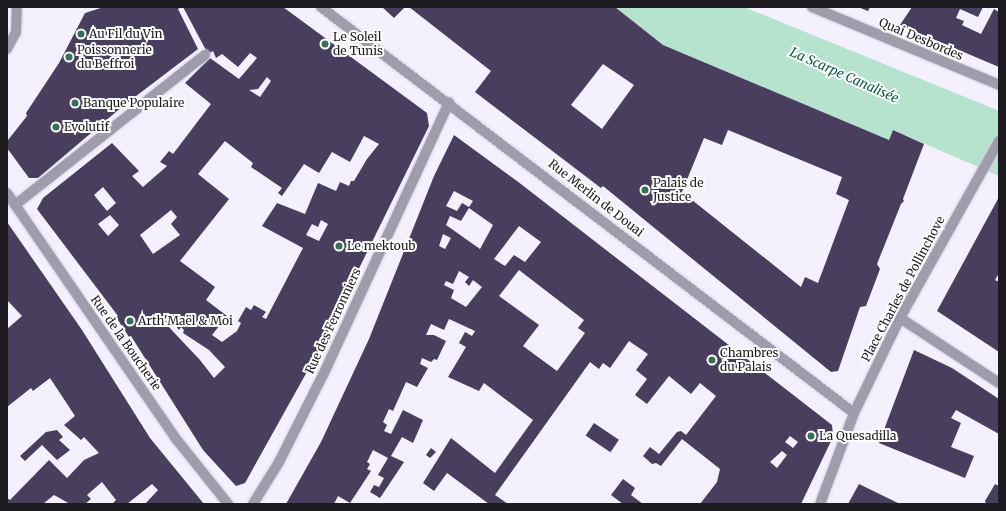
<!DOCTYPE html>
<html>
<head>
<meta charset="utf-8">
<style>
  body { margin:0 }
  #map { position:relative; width:1006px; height:511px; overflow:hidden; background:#f4f0fe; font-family:Merriweather,serif }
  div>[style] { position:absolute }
  .water>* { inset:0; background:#b6e3ce }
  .building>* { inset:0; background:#4a3e5e; transform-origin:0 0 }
  .roads { filter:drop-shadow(0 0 1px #d2cedb) drop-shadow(0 0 1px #d2cedb) }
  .minor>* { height:10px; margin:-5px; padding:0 5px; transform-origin:5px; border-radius:5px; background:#a19cac }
  .dots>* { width:11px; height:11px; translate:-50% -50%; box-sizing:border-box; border:2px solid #fff; border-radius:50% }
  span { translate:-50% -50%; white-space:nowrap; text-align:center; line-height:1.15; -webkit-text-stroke:4px #fff; paint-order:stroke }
  .poi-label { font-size:12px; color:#1e1c21 }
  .left { translate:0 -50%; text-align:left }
  .street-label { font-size:12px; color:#1e1c21 }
  .water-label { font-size:13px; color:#045a40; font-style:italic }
  .frame { position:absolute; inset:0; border:8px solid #1e1c21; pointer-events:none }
</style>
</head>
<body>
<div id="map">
  <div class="water">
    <i style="clip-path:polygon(615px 7px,744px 7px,992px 108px,999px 111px,999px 176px,893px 130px,889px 140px,663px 45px)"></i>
  </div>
  <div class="building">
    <i style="clip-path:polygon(104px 7px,182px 7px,178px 9px,198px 49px,123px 106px,38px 178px,29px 178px,7px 148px,8px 140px,27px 116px,26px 113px,59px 63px,85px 13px)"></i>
    <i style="clip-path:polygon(evenodd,183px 7px,283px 7px,427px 113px,429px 126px,318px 352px,245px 483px,236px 486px,203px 450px,131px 336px,129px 337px,116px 317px,118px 316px,37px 209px,43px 198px,112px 143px,139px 171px,132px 176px,143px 187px,167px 166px,160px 162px,169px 151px,173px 154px,211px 104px,185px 83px,210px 58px,239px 79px,257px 58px,250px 53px,238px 67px,222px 54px,216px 58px,213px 51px,208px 54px,183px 7px,267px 77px,271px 81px,260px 97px,249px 90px,258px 89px,267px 77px,183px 7px,364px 136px,379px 144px,367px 159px,354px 181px,351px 181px,349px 186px,340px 182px,336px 191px,318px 183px,305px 214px,277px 203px,262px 226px,303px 248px,266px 319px,262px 317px,266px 312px,254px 305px,251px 310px,246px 307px,238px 321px,241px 323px,237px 331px,222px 342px,212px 335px,227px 316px,206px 300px,215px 287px,180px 261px,229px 199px,198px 174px,225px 141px,253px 163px,251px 167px,282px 188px,278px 193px,282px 196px,304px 164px,319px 173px,332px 152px,350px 162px,364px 136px,183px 7px,103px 187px,116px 203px,107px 211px,94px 195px,103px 187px,183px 7px,171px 210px,177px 217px,171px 224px,180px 235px,153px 254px,140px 235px,171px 210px,183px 7px,110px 215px,119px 225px,108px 236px,98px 224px,110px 215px,183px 7px,321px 220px,328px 224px,319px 241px,306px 235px,312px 224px,318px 227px,321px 220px,183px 7px,171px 320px,179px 330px,181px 327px,184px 330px,183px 333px,209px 350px,225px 367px,214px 378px,200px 360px,166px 324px,171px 320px)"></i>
    <i style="clip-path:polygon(382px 7px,405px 7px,394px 18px)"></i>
    <i style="clip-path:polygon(evenodd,409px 7px,615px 7px,663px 45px,889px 140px,893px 130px,924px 144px,903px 199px,904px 201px,901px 204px,877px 264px,880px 269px,866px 306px,860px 307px,838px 371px,831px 372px,603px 186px,601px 188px,475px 92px,491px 71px,409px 7px,603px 64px,634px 85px,602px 129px,571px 105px,603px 64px,409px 7px,728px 130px,842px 177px,836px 194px,849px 200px,818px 283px,805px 277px,801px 287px,682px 192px,704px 138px,722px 145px,728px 130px)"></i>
    <i style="clip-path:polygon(858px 7px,870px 7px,868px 11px)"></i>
    <i style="clip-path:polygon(912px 7px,983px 7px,978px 17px,960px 9px,956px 18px,964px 21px,962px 25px,981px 34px,994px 9px,999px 12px,999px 67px,900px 25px)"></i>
    <i style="clip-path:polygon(evenodd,454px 135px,517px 181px,832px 425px,833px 437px,801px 504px,700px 504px,717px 482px,720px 469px,682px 439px,661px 466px,656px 463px,652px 464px,643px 456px,650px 447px,659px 454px,677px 432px,681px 431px,686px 435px,716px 396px,700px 383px,691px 394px,669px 376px,647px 404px,635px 395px,647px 379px,636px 370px,648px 354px,629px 341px,610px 368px,603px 363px,599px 369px,590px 362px,495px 495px,508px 504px,489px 504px,447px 473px,434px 491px,423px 483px,451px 438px,495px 473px,533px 420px,484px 383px,479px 391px,448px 377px,466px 347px,459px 343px,465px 332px,472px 336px,475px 331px,449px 319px,444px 330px,431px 324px,426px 335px,434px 335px,446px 341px,437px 360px,434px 359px,431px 362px,422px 358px,420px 364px,428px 368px,417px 387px,406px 382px,393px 411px,389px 409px,383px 422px,387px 425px,384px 431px,391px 434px,403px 410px,423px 420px,413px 443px,402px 437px,391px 456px,404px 462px,380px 498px,370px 492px,374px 485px,379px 487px,384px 478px,378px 475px,388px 458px,373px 450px,367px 462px,370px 464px,367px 469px,371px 471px,350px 503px,338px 496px,334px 504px,286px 504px,321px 442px,369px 339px,434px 176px,454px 135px,454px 191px,473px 201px,469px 207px,462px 203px,457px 211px,446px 206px,454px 191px,454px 135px,469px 208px,493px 225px,480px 249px,446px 225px,450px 216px,461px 221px,469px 208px,454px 135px,519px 226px,541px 242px,525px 262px,514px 255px,505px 266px,494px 259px,519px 226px,454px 135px,443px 234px,451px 238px,445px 249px,439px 246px,443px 234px,454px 135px,519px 270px,584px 320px,578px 328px,585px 333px,557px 371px,523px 346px,539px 325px,499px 296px,519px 270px,454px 135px,459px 271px,469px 277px,465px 282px,469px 286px,473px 280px,482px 287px,466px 307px,451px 298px,454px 290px,444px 285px,446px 281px,453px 284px,459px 271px,454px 135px,790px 436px,798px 442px,793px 448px,785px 442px,790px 436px,454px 135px,782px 451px,787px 455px,777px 468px,770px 462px,782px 451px)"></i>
    <i style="clip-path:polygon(999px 197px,999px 273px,995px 280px,999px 282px,999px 352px,937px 311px)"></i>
    <i style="clip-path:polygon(7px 222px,82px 330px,150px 438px,204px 504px,145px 504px,158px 490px,152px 484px,127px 504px,112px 504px,116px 500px,102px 482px,87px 495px,91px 499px,85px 504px,70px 504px,54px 495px,43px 504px,7px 504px,7px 498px,10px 500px,49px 460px,67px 478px,84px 460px,99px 453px,84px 437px,81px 440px,64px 425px,75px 416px,50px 378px,33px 391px,31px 388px,7px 407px,7px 329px,22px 316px,7px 300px)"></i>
    <i style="clip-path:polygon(914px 350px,952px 368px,999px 399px,999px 434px,956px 410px,951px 418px,961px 423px,951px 447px,974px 456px,965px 478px,879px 443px)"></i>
    <i style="left:594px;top:423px;width:30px;height:15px;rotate:34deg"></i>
    <i style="clip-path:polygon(57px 430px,63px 437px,59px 440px,70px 450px,57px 460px,42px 445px,25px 461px,20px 456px,46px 432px)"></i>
    <i style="clip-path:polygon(431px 448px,436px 452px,430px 458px,426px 455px)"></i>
    <i style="clip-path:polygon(623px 479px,635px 488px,631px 495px,643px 504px,623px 504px,611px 495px)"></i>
    <i style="clip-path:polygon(859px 484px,900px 504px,848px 504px)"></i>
    <i style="clip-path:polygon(995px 484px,999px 486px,999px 504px,986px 504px,985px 501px)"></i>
  </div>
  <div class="roads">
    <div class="minor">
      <i style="left:321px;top:7px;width:670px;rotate:37.3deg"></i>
      <i style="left:812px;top:7px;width:203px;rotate:22.6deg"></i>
      <i style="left:7px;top:49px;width:19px;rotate:-62deg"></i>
      <i style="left:16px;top:32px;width:25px;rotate:-88deg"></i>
      <i style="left:7px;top:193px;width:300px;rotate:55.5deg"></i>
      <i style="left:177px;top:440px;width:82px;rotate:51.4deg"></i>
      <i style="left:15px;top:205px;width:242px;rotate:-38.3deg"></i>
      <i style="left:900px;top:318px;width:118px;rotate:33.3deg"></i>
      <i style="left:253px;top:504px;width:49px;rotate:-58.2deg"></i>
      <i style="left:279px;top:462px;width:100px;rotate:-63.2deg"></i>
      <i style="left:324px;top:373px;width:298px;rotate:-65.2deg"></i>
      <i style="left:820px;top:504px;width:97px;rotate:-69.5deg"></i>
      <i style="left:854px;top:413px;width:106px;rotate:-64.2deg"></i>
      <i style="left:900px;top:318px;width:203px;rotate:-60.8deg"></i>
    </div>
  </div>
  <div class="dots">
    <i style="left:81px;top:34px;background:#356f58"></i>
    <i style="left:325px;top:44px;background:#356f58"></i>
    <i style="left:69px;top:57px;background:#356f58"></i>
    <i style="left:75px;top:103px;background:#356f58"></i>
    <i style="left:56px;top:127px;background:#356f58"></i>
    <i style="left:645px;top:190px;background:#356f58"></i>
    <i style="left:339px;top:246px;background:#356f58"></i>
    <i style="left:130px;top:321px;background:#356f58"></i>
    <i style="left:712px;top:360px;background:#356f58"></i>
    <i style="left:811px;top:436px;background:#356f58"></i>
  </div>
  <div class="poi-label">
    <span class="left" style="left:89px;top:34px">Au Fil du Vin</span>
    <span class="left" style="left:333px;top:44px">Le Soleil<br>de Tunis</span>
    <span class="left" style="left:77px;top:57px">Poissonnerie<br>du Beffroi</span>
    <span class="left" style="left:83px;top:103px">Banque Populaire</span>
    <span class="left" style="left:64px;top:127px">Evolutif</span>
    <span class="left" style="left:653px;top:190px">Palais de<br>Justice</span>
    <span class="left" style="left:347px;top:246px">Le mektoub</span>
    <span class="left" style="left:138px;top:321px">Arth'Maël &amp; Moi</span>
    <span class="left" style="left:720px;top:360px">Chambres<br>du Palais</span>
    <span class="left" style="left:819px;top:436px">La Quesadilla</span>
  </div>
  <div class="street-label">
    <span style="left:921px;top:39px;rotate:23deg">Quai Desbordes</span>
    <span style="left:596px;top:198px;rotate:38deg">Rue Merlin de Douai</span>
    <span style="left:903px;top:289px;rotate:-62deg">Place Charles de Pollinchove</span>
    <span style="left:333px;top:321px;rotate:-65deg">Rue des Ferronniers</span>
    <span style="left:126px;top:343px;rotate:55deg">Rue de la Boucherie</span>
  </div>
  <div class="water-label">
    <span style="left:844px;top:76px;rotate:24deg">La Scarpe Canalisée</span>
  </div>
  <div class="frame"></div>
</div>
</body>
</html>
